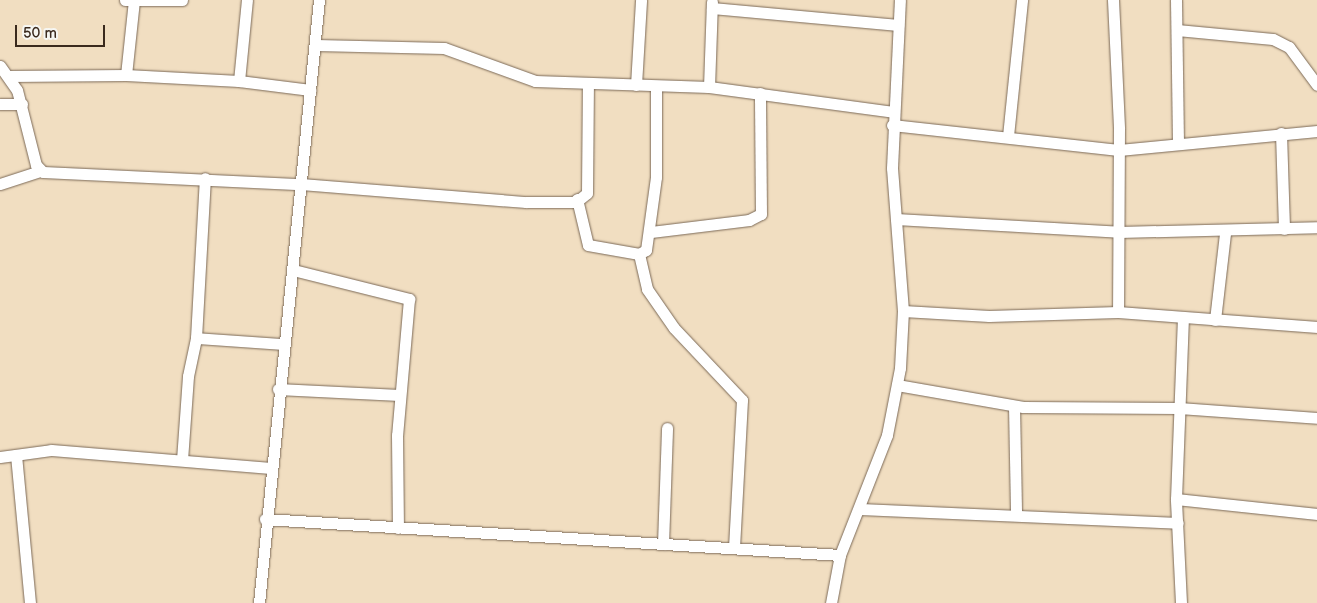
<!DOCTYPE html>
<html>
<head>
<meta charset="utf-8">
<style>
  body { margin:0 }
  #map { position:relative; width:1317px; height:603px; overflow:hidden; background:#f1dec1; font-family:"Balsamiq Sans",sans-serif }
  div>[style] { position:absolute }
  .roads { filter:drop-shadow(0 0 1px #7b6957) drop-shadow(0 0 1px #7b6957) }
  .street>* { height:11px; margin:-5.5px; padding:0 5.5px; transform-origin:5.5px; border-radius:5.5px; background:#fff }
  span { translate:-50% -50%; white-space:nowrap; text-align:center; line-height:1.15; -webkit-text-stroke:5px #f6f6f2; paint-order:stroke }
  .scale { position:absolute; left:15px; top:25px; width:90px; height:22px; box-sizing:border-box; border:2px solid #3b2a1e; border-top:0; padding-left:6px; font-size:15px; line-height:18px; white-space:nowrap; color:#3b2a1e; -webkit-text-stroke:4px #f6f6f2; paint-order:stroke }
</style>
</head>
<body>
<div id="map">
  <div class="roads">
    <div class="street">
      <i style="left:125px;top:0;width:57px"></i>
      <i style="left:1113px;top:0;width:129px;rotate:87.3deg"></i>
      <i style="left:1119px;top:129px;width:183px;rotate:90.3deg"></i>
      <i style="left:1176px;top:0;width:144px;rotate:89.2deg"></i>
      <i style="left:712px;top:8px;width:187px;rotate:5.2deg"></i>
      <i style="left:1177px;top:30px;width:96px;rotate:5.4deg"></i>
      <i style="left:1273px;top:39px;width:18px;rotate:27deg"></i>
      <i style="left:1289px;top:47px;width:47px;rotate:53.6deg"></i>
      <i style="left:316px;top:45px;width:128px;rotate:1.3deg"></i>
      <i style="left:444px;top:48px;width:97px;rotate:19.9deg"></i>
      <i style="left:535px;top:81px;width:174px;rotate:2deg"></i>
      <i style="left:709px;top:87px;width:186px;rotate:7.7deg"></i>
      <i style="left:0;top:66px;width:29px;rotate:55deg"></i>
      <i style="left:17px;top:90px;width:77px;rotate:75.8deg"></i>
      <i style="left:36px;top:165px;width:10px;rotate:45deg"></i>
      <i style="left:43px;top:172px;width:258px;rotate:2.7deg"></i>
      <i style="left:301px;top:184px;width:226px;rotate:4.6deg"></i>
      <i style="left:526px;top:202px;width:50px"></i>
      <i style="left:576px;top:202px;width:14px;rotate:-39deg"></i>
      <i style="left:587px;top:193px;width:109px;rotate:-89.5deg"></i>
      <i style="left:126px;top:75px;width:75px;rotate:-83.9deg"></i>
      <i style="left:9px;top:76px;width:117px;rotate:-0.5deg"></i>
      <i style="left:126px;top:75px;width:113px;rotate:3deg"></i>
      <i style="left:239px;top:81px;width:72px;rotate:7.2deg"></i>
      <i style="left:239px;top:81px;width:81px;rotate:-84.4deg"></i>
      <i style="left:636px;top:85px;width:85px;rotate:-86.6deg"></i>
      <i style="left:709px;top:87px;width:85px;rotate:-88deg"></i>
      <i style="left:0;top:104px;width:22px"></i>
      <i style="left:892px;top:125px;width:228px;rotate:6.3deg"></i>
      <i style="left:1119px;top:150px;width:199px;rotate:-5.5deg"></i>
      <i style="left:1281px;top:133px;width:96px;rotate:88.2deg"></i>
      <i style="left:1008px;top:136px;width:137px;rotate:-84.1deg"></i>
      <i style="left:0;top:184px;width:42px;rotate:-18deg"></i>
      <i style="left:577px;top:199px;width:47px;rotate:76.6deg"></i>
      <i style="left:588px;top:245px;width:52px;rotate:10deg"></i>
      <i style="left:639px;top:254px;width:8px;rotate:-30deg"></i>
      <i style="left:646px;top:250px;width:74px;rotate:-82.2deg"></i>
      <i style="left:656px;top:177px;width:91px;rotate:-90deg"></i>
      <i style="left:896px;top:219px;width:223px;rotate:3.3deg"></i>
      <i style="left:1119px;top:232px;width:198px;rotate:-1.4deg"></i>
      <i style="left:651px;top:232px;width:99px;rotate:-7deg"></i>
      <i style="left:749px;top:220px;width:13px;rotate:-27deg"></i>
      <i style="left:761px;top:214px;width:121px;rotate:-90.5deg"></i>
      <i style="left:639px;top:254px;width:36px;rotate:77deg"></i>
      <i style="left:647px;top:289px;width:47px;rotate:55.3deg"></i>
      <i style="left:674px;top:328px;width:99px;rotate:46.6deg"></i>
      <i style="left:742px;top:400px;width:148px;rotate:93.1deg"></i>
      <i style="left:293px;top:270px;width:120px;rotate:14deg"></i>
      <i style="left:409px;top:299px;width:137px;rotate:95deg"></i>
      <i style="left:397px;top:435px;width:93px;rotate:89.4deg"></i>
      <i style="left:903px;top:311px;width:86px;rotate:3.3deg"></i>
      <i style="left:989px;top:316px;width:129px;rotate:-1.8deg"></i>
      <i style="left:1118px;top:312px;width:200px;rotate:4.3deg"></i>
      <i style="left:1215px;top:320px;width:88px;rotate:-83.4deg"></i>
      <i style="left:196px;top:338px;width:86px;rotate:4deg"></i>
      <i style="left:897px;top:385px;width:128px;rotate:9.9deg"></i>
      <i style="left:1023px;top:407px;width:156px;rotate:0.4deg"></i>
      <i style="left:1179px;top:408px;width:138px;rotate:4.1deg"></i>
      <i style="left:278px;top:389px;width:121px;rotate:2.8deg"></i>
      <i style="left:1014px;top:406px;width:108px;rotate:88.9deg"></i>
      <i style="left:16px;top:455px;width:149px;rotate:84.6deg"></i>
      <i style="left:0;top:457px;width:51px;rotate:-7.8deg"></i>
      <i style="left:51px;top:450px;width:221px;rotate:4.7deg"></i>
      <i style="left:182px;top:460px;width:84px;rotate:-85.9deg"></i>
      <i style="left:188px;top:376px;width:39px;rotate:-78deg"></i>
      <i style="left:196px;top:338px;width:160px;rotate:-86.8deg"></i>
      <i style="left:1176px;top:499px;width:142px;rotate:6.1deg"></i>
      <i style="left:860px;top:509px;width:318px;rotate:2.5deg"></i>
      <i style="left:265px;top:519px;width:576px;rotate:3.58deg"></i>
      <i style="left:663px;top:544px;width:116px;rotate:-88deg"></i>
      <i style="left:259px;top:603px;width:606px;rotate:-84.32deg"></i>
      <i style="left:831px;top:603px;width:49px;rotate:-79.4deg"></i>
      <i style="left:840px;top:555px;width:129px;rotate:-68.6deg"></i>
      <i style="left:887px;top:435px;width:68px;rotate:-79deg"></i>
      <i style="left:900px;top:368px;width:57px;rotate:-87deg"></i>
      <i style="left:903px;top:311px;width:143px;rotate:-94.4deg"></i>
      <i style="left:892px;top:168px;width:168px;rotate:-87.3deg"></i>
      <i style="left:1181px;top:603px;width:104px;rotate:-92.8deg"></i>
      <i style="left:1176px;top:499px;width:182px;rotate:-87.8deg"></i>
    </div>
  </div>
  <div class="scale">50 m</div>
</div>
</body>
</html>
